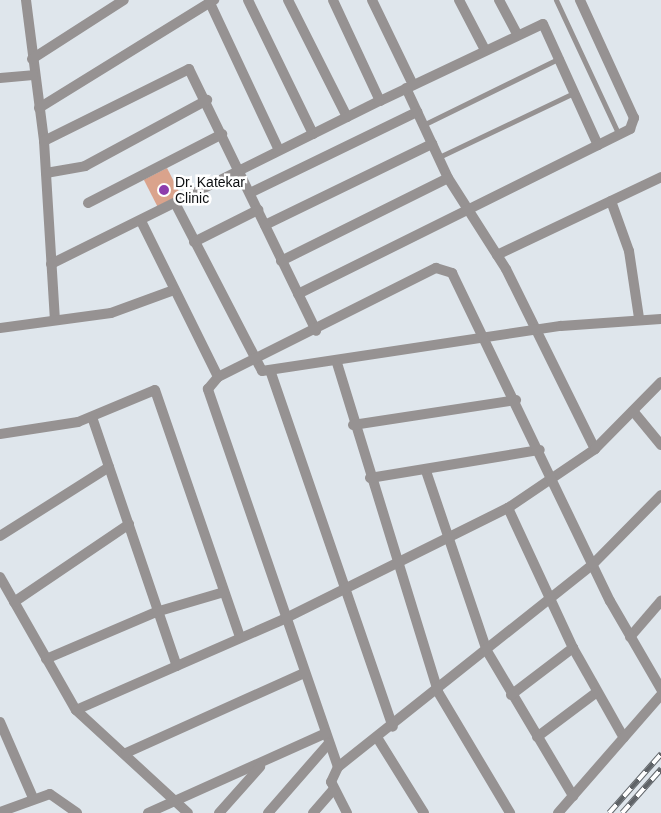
<!DOCTYPE html>
<html>
<head>
<meta charset="utf-8">
<style>
  body { margin:0 }
  #map { position:relative; width:661px; height:813px; overflow:hidden; background:#dfe6ec; font-family:Arial,sans-serif }
  div>[style] { position:absolute }
  .building>* { inset:0; background:#daa38c; transform-origin:0 0 }
  .lane>* { height:5px; margin:-2.5px; padding:0 2.5px; transform-origin:2.5px; border-radius:2.5px; background:#969292 }
  .street>* { height:10px; margin:-5px; padding:0 5px; transform-origin:5px; border-radius:5px; background:#969292 }
  .rail>* { height:5.5px; margin-top:-2.75px; transform-origin:0; background:repeating-linear-gradient(90deg,#fff 0 11px,#5f6367 0 22px); box-sizing:border-box; border-block:1px solid #5f6367 }
  .dots>* { width:14px; height:14px; translate:-50% -50%; box-sizing:border-box; border:2px solid #fff; border-radius:50% }
  span { translate:-50% -50%; white-space:nowrap; text-align:center; line-height:1.15; -webkit-text-stroke:5px #fff; paint-order:stroke }
  .poi-label { font-size:14px; color:#0c0e10 }
  .left { translate:0 -50%; text-align:left }
</style>
</head>
<body>
<div id="map">
  <div class="building">
    <i style="left:167px;top:168px;width:30px;height:26px;rotate:63deg"></i>
  </div>
  <div class="lane">
    <i style="left:556px;top:0;width:149px;rotate:65deg"></i>
    <i style="left:423px;top:125px;width:153px;rotate:-26.1deg"></i>
    <i style="left:439px;top:157px;width:149px;rotate:-25.4deg"></i>
  </div>
  <div class="street">
    <i style="left:26px;top:0;width:142px;rotate:82.7deg"></i>
    <i style="left:44px;top:141px;width:178px;rotate:86.5deg"></i>
    <i style="left:248px;top:0;width:149px;rotate:64.1deg"></i>
    <i style="left:288px;top:0;width:131px;rotate:63.2deg"></i>
    <i style="left:372px;top:0;width:94px;rotate:64.2deg"></i>
    <i style="left:459px;top:0;width:56px;rotate:62.5deg"></i>
    <i style="left:499px;top:0;width:38px;rotate:62deg"></i>
    <i style="left:210px;top:3px;width:162px;rotate:64.9deg"></i>
    <i style="left:32px;top:59px;width:109px;rotate:-32.7deg"></i>
    <i style="left:0;top:78px;width:33px;rotate:-5deg"></i>
    <i style="left:406px;top:88px;width:99px;rotate:65deg"></i>
    <i style="left:448px;top:178px;width:108px;rotate:57.5deg"></i>
    <i style="left:506px;top:269px;width:201px;rotate:63.7deg"></i>
    <i style="left:380px;top:101px;width:180px;rotate:-25.3deg"></i>
    <i style="left:543px;top:24px;width:133px;rotate:65.6deg"></i>
    <i style="left:39px;top:108px;width:206px;rotate:-31.7deg"></i>
    <i style="left:44px;top:141px;width:162px;rotate:-26.4deg"></i>
    <i style="left:189px;top:69px;width:291px;rotate:64.1deg"></i>
    <i style="left:46px;top:173px;width:40px;rotate:-10deg"></i>
    <i style="left:85px;top:166px;width:139px;rotate:-28.4deg"></i>
    <i style="left:250px;top:193px;width:186px;rotate:-25.9deg"></i>
    <i style="left:611px;top:201px;width:53px;rotate:70.2deg"></i>
    <i style="left:629px;top:251px;width:68px;rotate:81.5deg"></i>
    <i style="left:88px;top:203px;width:151px;rotate:-27.2deg"></i>
    <i style="left:175px;top:203px;width:189px;rotate:62.6deg"></i>
    <i style="left:262px;top:371px;width:302px;rotate:-8.6deg"></i>
    <i style="left:561px;top:326px;width:100px;rotate:-4deg"></i>
    <i style="left:141px;top:221px;width:174px;rotate:63.7deg"></i>
    <i style="left:265px;top:225px;width:186px;rotate:-25.9deg"></i>
    <i style="left:194px;top:242px;width:72px;rotate:-26.6deg"></i>
    <i style="left:497px;top:255px;width:182px;rotate:-25.4deg"></i>
    <i style="left:281px;top:261px;width:186px;rotate:-26.4deg"></i>
    <i style="left:51px;top:264px;width:367px;rotate:-26.4deg"></i>
    <i style="left:380px;top:101px;width:111px;rotate:-115deg"></i>
    <i style="left:298px;top:294px;width:371px;rotate:-26.4deg"></i>
    <i style="left:630px;top:129px;width:12px;rotate:-70deg"></i>
    <i style="left:634px;top:118px;width:130px;rotate:-114.6deg"></i>
    <i style="left:0;top:328px;width:112px;rotate:-7.7deg"></i>
    <i style="left:111px;top:313px;width:67px;rotate:-20.1deg"></i>
    <i style="left:337px;top:363px;width:344px;rotate:72.9deg"></i>
    <i style="left:438px;top:692px;width:141px;rotate:59.2deg"></i>
    <i style="left:271px;top:373px;width:374px;rotate:71deg"></i>
    <i style="left:633px;top:411px;width:44px;rotate:50.5deg"></i>
    <i style="left:92px;top:417px;width:263px;rotate:71.2deg"></i>
    <i style="left:353px;top:425px;width:165px;rotate:-8.7deg"></i>
    <i style="left:0;top:434px;width:79px;rotate:-8.7deg"></i>
    <i style="left:78px;top:422px;width:83px;rotate:-22.6deg"></i>
    <i style="left:155px;top:390px;width:261px;rotate:71deg"></i>
    <i style="left:426px;top:471px;width:190px;rotate:71.3deg"></i>
    <i style="left:487px;top:651px;width:169px;rotate:59.3deg"></i>
    <i style="left:370px;top:478px;width:172px;rotate:-9.4deg"></i>
    <i style="left:508px;top:508px;width:154px;rotate:65.1deg"></i>
    <i style="left:573px;top:648px;width:103px;rotate:60.5deg"></i>
    <i style="left:0;top:536px;width:129px;rotate:-32.3deg"></i>
    <i style="left:0;top:577px;width:153px;rotate:60.3deg"></i>
    <i style="left:76px;top:710px;width:152px;rotate:42.6deg"></i>
    <i style="left:14px;top:602px;width:139px;rotate:-34.1deg"></i>
    <i style="left:630px;top:637px;width:48px;rotate:-49.3deg"></i>
    <i style="left:46px;top:659px;width:120px;rotate:-23.1deg"></i>
    <i style="left:156px;top:612px;width:71px;rotate:-16.4deg"></i>
    <i style="left:511px;top:695px;width:78px;rotate:-37.2deg"></i>
    <i style="left:76px;top:710px;width:227px;rotate:-23.6deg"></i>
    <i style="left:284px;top:619px;width:250px;rotate:-26.4deg"></i>
    <i style="left:508px;top:508px;width:105px;rotate:-34.1deg"></i>
    <i style="left:595px;top:449px;width:94px;rotate:-45.4deg"></i>
    <i style="left:0;top:722px;width:83px;rotate:66.5deg"></i>
    <i style="left:537px;top:737px;width:75px;rotate:-36.9deg"></i>
    <i style="left:378px;top:739px;width:87px;rotate:58.1deg"></i>
    <i style="left:126px;top:753px;width:195px;rotate:-24.2deg"></i>
    <i style="left:338px;top:767px;width:400px;rotate:-109deg"></i>
    <i style="left:208px;top:389px;width:16px;rotate:-50deg"></i>
    <i style="left:218px;top:377px;width:244px;rotate:-26.6deg"></i>
    <i style="left:436px;top:268px;width:17px;rotate:17deg"></i>
    <i style="left:452px;top:273px;width:364px;rotate:64.3deg"></i>
    <i style="left:610px;top:601px;width:102px;rotate:59.9deg"></i>
    <i style="left:0;top:812px;width:53px;rotate:-19.8deg"></i>
    <i style="left:50px;top:794px;width:33px;rotate:35deg"></i>
    <i style="left:148px;top:813px;width:195px;rotate:-24.2deg"></i>
    <i style="left:219px;top:813px;width:62px;rotate:-48.3deg"></i>
    <i style="left:268px;top:813px;width:93px;rotate:-48.9deg"></i>
    <i style="left:313px;top:813px;width:32px;rotate:-49deg"></i>
    <i style="left:347px;top:813px;width:35px;rotate:-117deg"></i>
    <i style="left:331px;top:782px;width:17px;rotate:-65deg"></i>
    <i style="left:338px;top:767px;width:326px;rotate:-38.5deg"></i>
    <i style="left:593px;top:564px;width:97px;rotate:-45.4deg"></i>
    <i style="left:558px;top:813px;width:157px;rotate:-48.9deg"></i>
  </div>
  <div class="rail">
    <i style="left:609px;top:813px;width:79px;rotate:-48.6deg"></i>
    <i style="left:622px;top:813px;width:59px;rotate:-48.4deg"></i>
  </div>
  <div class="dots">
    <i style="left:164px;top:190px;background:#8d3dac"></i>
  </div>
  <div class="poi-label">
    <span class="left" style="left:175px;top:190px">Dr. Katekar<br>Clinic</span>
  </div>
</div>
</body>
</html>
